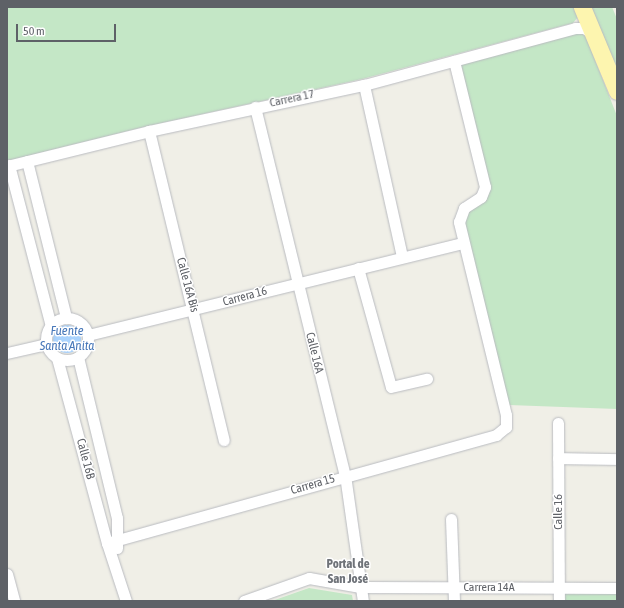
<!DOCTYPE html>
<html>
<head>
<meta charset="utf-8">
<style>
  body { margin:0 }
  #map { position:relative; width:624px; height:608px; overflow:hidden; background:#f0efe7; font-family:"Asap Condensed",sans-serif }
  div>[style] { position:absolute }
  .green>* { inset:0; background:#c4e7c6; transform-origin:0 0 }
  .water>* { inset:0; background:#aad3fd }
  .round { border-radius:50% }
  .roads { filter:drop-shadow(0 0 1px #b9bbc0) drop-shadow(0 0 1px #b9bbc0) }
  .street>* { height:11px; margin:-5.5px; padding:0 5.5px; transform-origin:5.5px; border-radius:5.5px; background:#fff }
  .street>.ring { margin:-5.5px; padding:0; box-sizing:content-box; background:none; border:11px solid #fff; border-radius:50% }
  .primary>* { height:17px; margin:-8.5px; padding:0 8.5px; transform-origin:8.5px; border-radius:8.5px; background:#fdf5af }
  span { translate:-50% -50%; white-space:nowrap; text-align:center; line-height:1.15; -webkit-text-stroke:3px #fff; paint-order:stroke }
  .street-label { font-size:12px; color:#5e6167 }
  .water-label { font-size:13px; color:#4878b9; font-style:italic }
  .neighbourhood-label { font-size:13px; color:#6f7379; font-weight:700 }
  .frame { position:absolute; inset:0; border:8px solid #5e6167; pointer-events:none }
  .scale { position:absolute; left:16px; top:24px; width:100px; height:18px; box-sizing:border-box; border:2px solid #5e6167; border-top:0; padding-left:5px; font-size:12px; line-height:14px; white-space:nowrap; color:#5e6167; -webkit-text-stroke:3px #fff; paint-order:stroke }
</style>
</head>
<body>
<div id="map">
  <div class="green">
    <i style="clip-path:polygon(7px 7px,574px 7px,578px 17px,573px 23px,362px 79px,148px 126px,7px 161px)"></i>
    <i style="clip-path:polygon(591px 7px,612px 7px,617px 19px,617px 70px)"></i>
    <i style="clip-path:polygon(575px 33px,582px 34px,586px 37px,617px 116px,617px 409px,509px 405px,464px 223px,467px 213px,484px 201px,490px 189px,460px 64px)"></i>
    <i style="clip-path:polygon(309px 588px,352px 595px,353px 601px,272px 601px)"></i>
    <i style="left:562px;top:591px;width:55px;height:10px"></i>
  </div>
  <div class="water">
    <i class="round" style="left:53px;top:325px;width:28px;height:28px"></i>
  </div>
  <div class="roads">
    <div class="street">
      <i style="left:364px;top:85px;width:176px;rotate:77.5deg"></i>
      <i style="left:255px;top:107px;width:379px;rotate:76.3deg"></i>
      <i style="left:345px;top:475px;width:127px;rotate:81.9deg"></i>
      <i style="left:149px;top:131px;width:318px;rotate:76.4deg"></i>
      <i style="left:27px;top:161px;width:162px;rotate:76deg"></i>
      <i style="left:9px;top:165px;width:166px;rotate:75.4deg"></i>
      <i style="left:7px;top:166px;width:146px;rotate:-13.8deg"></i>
      <i style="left:149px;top:131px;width:220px;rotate:-12.1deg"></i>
      <i style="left:364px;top:85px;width:219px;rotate:-15.1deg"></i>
      <i style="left:575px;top:28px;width:9px"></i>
      <i style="left:584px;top:28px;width:12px;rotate:31deg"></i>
      <i style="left:358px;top:268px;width:123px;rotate:74.5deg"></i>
      <i style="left:391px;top:387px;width:37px;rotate:-13deg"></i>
      <i class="ring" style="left:46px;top:318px;width:31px;height:31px"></i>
      <i style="left:88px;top:335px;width:386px;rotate:-13.8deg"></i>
      <i style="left:7px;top:353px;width:41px;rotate:-12.7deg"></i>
      <i style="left:78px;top:357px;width:166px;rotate:76.4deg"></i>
      <i style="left:117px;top:518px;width:30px;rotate:90deg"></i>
      <i style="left:57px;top:358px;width:192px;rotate:74.9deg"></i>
      <i style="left:107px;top:543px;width:61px;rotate:71.9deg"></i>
      <i style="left:558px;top:423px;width:178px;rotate:89.7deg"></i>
      <i style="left:558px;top:458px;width:59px;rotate:1deg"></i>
      <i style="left:451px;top:519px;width:82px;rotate:87.9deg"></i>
      <i style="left:107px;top:543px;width:404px;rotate:-15.5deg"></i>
      <i style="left:496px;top:435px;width:13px;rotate:-39deg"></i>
      <i style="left:506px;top:427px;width:12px;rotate:-90deg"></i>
      <i style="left:506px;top:415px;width:199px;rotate:-103.7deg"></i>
      <i style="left:459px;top:222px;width:15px;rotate:-70deg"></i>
      <i style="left:464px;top:208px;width:20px;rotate:-33deg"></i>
      <i style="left:481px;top:197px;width:11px;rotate:-68deg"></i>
      <i style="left:485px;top:187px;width:130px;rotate:-103.8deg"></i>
      <i style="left:7px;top:574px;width:28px;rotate:75deg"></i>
      <i style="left:244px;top:601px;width:69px;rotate:-19.5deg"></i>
      <i style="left:309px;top:578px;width:52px;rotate:10deg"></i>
      <i style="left:360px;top:587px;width:257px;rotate:0.2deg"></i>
    </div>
    <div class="primary">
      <i style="left:582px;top:7px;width:91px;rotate:67.4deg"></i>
    </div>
  </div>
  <div class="street-label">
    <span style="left:292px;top:99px;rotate:-12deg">Carrera 17</span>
    <span style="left:187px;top:285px;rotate:75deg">Calle 16A Bis</span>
    <span style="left:245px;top:297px;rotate:-15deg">Carrera 16</span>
    <span style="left:314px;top:353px;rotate:76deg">Calle 16A</span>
    <span style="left:85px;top:459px;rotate:75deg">Calle 16B</span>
    <span style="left:313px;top:485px;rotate:-16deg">Carrera 15</span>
    <span style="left:559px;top:512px;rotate:-90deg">Calle 16</span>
    <span style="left:489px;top:588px">Carrera 14A</span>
  </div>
  <div class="water-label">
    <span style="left:67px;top:339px">Fuente<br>Santa Anita</span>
  </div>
  <div class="neighbourhood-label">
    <span style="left:348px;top:572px">Portal de<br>San José</span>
  </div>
  <div class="frame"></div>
  <div class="scale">50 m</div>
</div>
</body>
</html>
